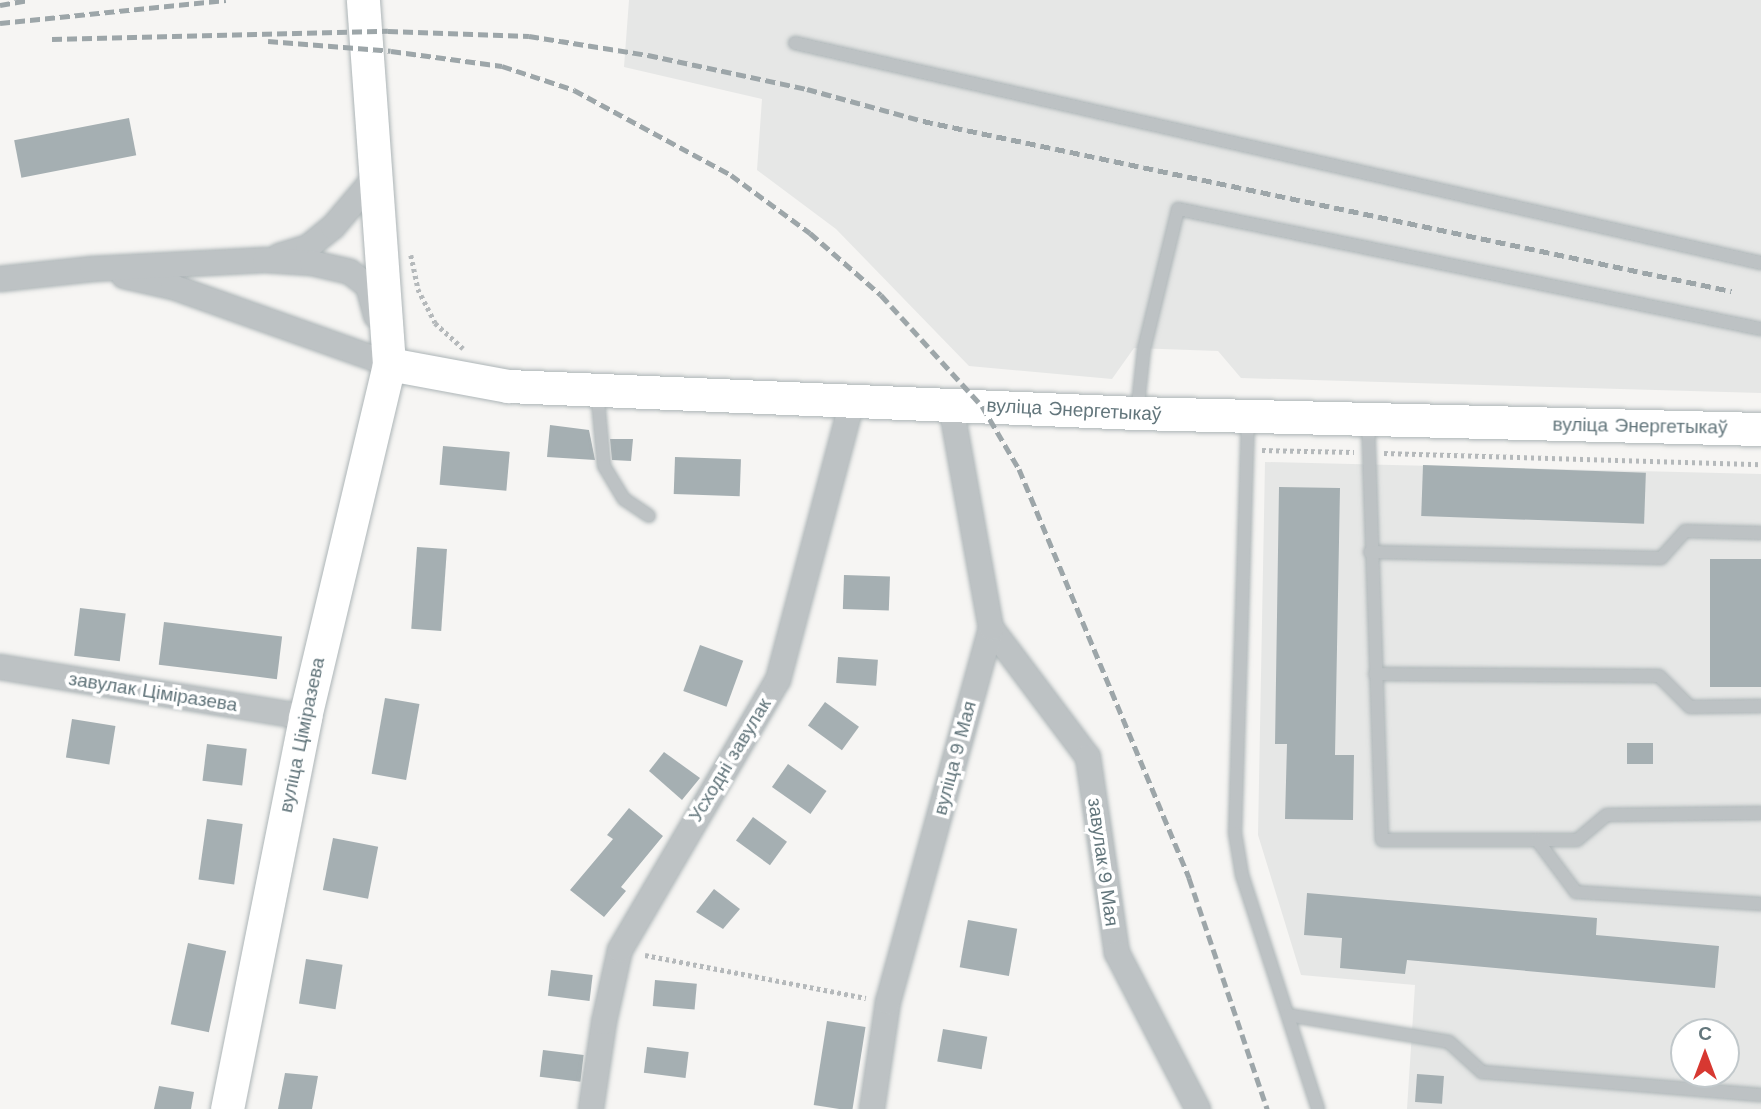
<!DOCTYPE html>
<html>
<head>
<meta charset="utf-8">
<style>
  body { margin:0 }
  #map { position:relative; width:1761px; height:1109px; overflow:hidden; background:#f6f5f3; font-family:"Work Sans",sans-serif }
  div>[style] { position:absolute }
  .built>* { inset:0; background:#e6e7e6 }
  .building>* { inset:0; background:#a5afb2; transform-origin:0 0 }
  .path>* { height:4.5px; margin-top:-2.25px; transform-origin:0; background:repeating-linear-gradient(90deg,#b5b9bb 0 3.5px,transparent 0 7px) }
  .roads { filter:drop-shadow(0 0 2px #adb5b7) drop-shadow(0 0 2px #adb5b7) }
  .lane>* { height:12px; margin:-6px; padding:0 6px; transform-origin:6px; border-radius:6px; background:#bdc2c4 }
  .street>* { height:24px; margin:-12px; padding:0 12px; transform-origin:12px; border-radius:12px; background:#bdc2c4 }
  .secondary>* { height:33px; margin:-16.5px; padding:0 16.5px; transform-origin:16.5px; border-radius:16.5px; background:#fff }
  .rail>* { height:5px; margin-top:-2.5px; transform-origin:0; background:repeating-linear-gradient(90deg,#9da6a9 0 10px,transparent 0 15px) }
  span { translate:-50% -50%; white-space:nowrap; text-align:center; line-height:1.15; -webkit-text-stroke:7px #fff; paint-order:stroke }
  .street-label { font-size:19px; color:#63767c }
  .north { position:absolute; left:1670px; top:1018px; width:70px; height:70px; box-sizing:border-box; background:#fff; border:2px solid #c1c8cb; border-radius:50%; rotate:0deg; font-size:19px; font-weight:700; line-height:28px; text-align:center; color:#63767c }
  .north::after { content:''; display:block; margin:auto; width:24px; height:32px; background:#d73831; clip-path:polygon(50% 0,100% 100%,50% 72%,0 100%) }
</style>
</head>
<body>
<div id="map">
  <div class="built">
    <i style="clip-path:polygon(629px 0,1761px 0,1761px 393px,1241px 378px,1218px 351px,1134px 348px,1112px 379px,969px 366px,836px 229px,757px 170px,762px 99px,624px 67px)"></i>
    <i style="clip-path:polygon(evenodd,1265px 462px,1761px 474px,1761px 1109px,1407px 1109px,1415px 985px,1301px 975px,1258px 835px,1265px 462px,1684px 1032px,1726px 1032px,1726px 1074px,1684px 1074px,1684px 1032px)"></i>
  </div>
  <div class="building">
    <i style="left:129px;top:118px;width:38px;height:117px;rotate:79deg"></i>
    <i style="clip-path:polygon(550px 425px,589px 430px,595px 460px,547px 457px)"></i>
    <i style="clip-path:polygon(610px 439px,633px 439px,631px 461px,612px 460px)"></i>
    <i style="left:443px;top:446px;width:67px;height:39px;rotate:5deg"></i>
    <i style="left:675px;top:457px;width:66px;height:37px;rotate:2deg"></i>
    <i style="left:1423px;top:465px;width:223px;height:51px;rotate:2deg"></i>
    <i style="clip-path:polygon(1279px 487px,1340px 488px,1335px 755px,1354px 755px,1353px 820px,1285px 819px,1287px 744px,1275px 744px)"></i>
    <i style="left:417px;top:547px;width:30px;height:82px;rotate:4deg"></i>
    <i style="left:1761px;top:559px;width:128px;height:51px;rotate:90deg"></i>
    <i style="left:844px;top:575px;width:46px;height:34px;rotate:2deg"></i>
    <i style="left:80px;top:608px;width:46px;height:48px;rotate:7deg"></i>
    <i style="left:164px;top:622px;width:119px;height:43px;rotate:7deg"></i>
    <i style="left:700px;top:645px;width:46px;height:49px;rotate:20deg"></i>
    <i style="left:838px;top:657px;width:40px;height:26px;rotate:4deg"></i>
    <i style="left:385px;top:698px;width:35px;height:77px;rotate:10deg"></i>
    <i style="left:825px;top:702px;width:42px;height:29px;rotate:36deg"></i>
    <i style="left:72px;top:719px;width:44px;height:39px;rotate:9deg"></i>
    <i style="left:1627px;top:743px;width:26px;height:21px"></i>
    <i style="left:207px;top:744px;width:40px;height:37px;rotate:7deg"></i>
    <i style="clip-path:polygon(664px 752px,700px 778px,682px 800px,649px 771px)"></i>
    <i style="left:788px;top:764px;width:47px;height:28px;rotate:35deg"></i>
    <i style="clip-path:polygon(629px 808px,663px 836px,621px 887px,626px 891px,604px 917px,570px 890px,613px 839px,607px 835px)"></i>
    <i style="left:753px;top:817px;width:42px;height:29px;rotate:36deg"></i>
    <i style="left:207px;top:819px;width:36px;height:61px;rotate:8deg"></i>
    <i style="left:333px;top:838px;width:46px;height:53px;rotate:11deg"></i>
    <i style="clip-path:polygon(714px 889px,740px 909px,723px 929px,696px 912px)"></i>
    <i style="clip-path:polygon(1307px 893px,1597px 918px,1596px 935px,1719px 946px,1715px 988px,1407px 960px,1405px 974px,1340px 968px,1342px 938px,1304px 935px)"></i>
    <i style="left:968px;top:920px;width:50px;height:48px;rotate:10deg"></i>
    <i style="left:188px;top:943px;width:39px;height:83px;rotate:12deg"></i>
    <i style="left:306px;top:959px;width:37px;height:45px;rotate:9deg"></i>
    <i style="left:551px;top:970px;width:42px;height:26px;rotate:7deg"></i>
    <i style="left:655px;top:980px;width:42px;height:26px;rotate:5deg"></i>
    <i style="left:827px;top:1021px;width:39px;height:85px;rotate:9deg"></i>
    <i style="left:943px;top:1029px;width:45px;height:33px;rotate:10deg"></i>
    <i style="left:647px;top:1047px;width:42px;height:26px;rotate:7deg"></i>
    <i style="left:543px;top:1050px;width:41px;height:27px;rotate:7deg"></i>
    <i style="clip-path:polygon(285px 1073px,318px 1076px,312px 1109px,278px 1109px)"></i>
    <i style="left:1417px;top:1074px;width:27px;height:28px;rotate:4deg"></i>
    <i style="clip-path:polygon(159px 1086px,194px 1092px,191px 1109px,154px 1109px)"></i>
  </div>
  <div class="path">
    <i style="left:411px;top:255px;width:35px;rotate:78deg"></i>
    <i style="left:418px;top:289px;width:38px;rotate:63deg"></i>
    <i style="left:435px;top:323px;width:38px;rotate:42deg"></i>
    <i style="left:1262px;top:450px;width:92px;rotate:1.2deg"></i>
    <i style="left:1384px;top:453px;width:377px;rotate:1.7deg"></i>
    <i style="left:645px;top:955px;width:225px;rotate:11deg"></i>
  </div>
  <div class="roads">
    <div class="lane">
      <i style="left:795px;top:43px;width:991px;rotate:12.83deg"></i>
      <i style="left:597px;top:390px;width:76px;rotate:84.7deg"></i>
      <i style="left:604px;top:466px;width:39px;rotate:59deg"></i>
      <i style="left:624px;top:499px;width:30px;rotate:34deg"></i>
      <i style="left:1137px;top:413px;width:64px;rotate:-83.8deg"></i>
      <i style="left:1144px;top:349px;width:144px;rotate:-76.3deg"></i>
      <i style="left:1178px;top:209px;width:595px;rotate:11.63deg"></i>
      <i style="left:1248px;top:419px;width:414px;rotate:91.8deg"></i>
      <i style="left:1235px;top:833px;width:43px;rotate:80.5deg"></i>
      <i style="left:1242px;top:875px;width:246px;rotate:72deg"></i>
      <i style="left:1368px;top:420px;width:420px;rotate:88.1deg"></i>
      <i style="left:1382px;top:840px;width:195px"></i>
      <i style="left:1577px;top:840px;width:39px;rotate:-40deg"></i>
      <i style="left:1607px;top:815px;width:154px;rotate:-0.7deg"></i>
      <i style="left:1370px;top:552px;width:291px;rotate:1.2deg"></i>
      <i style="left:1661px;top:558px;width:36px;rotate:-48deg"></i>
      <i style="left:1685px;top:531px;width:76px;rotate:1.5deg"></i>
      <i style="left:1375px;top:674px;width:284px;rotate:0.4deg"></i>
      <i style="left:1659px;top:676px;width:44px;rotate:45deg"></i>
      <i style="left:1690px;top:707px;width:71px;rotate:-0.8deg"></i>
      <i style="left:1537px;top:840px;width:65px;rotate:53.1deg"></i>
      <i style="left:1576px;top:892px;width:185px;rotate:3.7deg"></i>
      <i style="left:1288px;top:1015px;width:163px;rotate:9.5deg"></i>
      <i style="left:1449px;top:1042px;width:45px;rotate:42.3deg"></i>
      <i style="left:1482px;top:1072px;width:280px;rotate:4.7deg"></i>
    </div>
    <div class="street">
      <i style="left:279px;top:256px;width:30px;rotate:-17deg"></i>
      <i style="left:308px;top:247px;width:32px;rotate:-39deg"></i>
      <i style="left:333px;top:227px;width:70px;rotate:-49.7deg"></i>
      <i style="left:124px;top:276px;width:50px;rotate:12.7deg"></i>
      <i style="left:173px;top:287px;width:229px;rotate:19.6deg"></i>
      <i style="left:0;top:279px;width:93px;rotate:-6.2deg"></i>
      <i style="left:92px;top:269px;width:173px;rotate:-3deg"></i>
      <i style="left:265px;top:260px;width:47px;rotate:3.7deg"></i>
      <i style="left:312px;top:263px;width:39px;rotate:13deg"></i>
      <i style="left:350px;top:272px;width:23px;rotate:38deg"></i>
      <i style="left:368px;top:286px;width:31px;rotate:75deg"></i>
      <i style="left:991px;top:628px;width:161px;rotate:53.1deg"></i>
      <i style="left:1088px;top:757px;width:198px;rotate:81.6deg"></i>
      <i style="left:1117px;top:953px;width:176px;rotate:62.6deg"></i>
      <i style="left:0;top:667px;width:309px;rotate:9.3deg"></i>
      <i style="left:591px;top:1109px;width:88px;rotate:-81.5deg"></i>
      <i style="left:604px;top:1022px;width:74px;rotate:-77.5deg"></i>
      <i style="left:620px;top:950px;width:313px;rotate:-59.7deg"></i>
      <i style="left:778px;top:680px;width:289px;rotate:-75.1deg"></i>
      <i style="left:872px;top:1109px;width:108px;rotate:-81.5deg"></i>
      <i style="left:888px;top:1002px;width:388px;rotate:-74.6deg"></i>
      <i style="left:991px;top:628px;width:226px;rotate:-100.2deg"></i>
    </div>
    <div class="secondary">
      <i style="left:389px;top:364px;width:121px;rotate:10.5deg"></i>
      <i style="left:508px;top:386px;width:630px;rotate:2.46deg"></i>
      <i style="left:1137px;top:413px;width:624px;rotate:1.47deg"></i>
      <i style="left:227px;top:1109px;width:400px;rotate:-78.7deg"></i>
      <i style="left:305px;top:717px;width:363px;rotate:-76.6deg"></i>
      <i style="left:389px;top:364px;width:365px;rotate:-94.1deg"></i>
    </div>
  </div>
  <div class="rail">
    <i style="left:0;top:5px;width:29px;rotate:-10deg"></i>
    <i style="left:0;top:23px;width:227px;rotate:-5.8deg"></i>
    <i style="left:52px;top:39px;width:336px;rotate:-1.4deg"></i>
    <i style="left:388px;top:31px;width:141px;rotate:2deg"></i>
    <i style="left:529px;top:36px;width:121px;rotate:9.1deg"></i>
    <i style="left:648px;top:55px;width:163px;rotate:12.1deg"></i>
    <i style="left:807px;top:89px;width:120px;rotate:15.4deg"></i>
    <i style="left:923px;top:121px;width:826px;rotate:11.88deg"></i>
    <i style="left:268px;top:41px;width:123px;rotate:4.6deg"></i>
    <i style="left:391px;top:51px;width:112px;rotate:7.7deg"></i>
    <i style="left:502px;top:66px;width:76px;rotate:18.4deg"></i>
    <i style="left:574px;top:90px;width:179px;rotate:28.4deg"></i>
    <i style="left:731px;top:175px;width:98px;rotate:36.3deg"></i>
    <i style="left:810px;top:233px;width:94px;rotate:41.1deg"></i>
    <i style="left:881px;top:295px;width:150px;rotate:47.7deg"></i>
    <i style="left:982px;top:406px;width:73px;rotate:59.6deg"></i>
    <i style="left:1019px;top:469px;width:443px;rotate:67.4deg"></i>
    <i style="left:1189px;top:878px;width:244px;rotate:71.3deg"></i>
  </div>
  <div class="street-label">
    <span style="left:1074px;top:410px;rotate:3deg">вуліца Энергетыкаў</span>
    <span style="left:1640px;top:426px;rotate:1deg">вуліца Энергетыкаў</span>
    <span style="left:153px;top:692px;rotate:9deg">завулак Ціміразева</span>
    <span style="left:302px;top:735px;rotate:-78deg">вуліца Ціміразева</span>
    <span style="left:955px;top:758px;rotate:-75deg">вуліца 9 Мая</span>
    <span style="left:730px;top:760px;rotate:-59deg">Усходні завулак</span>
    <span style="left:1103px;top:862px;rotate:82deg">завулак 9 Мая</span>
  </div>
  <div class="north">С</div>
</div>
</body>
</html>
